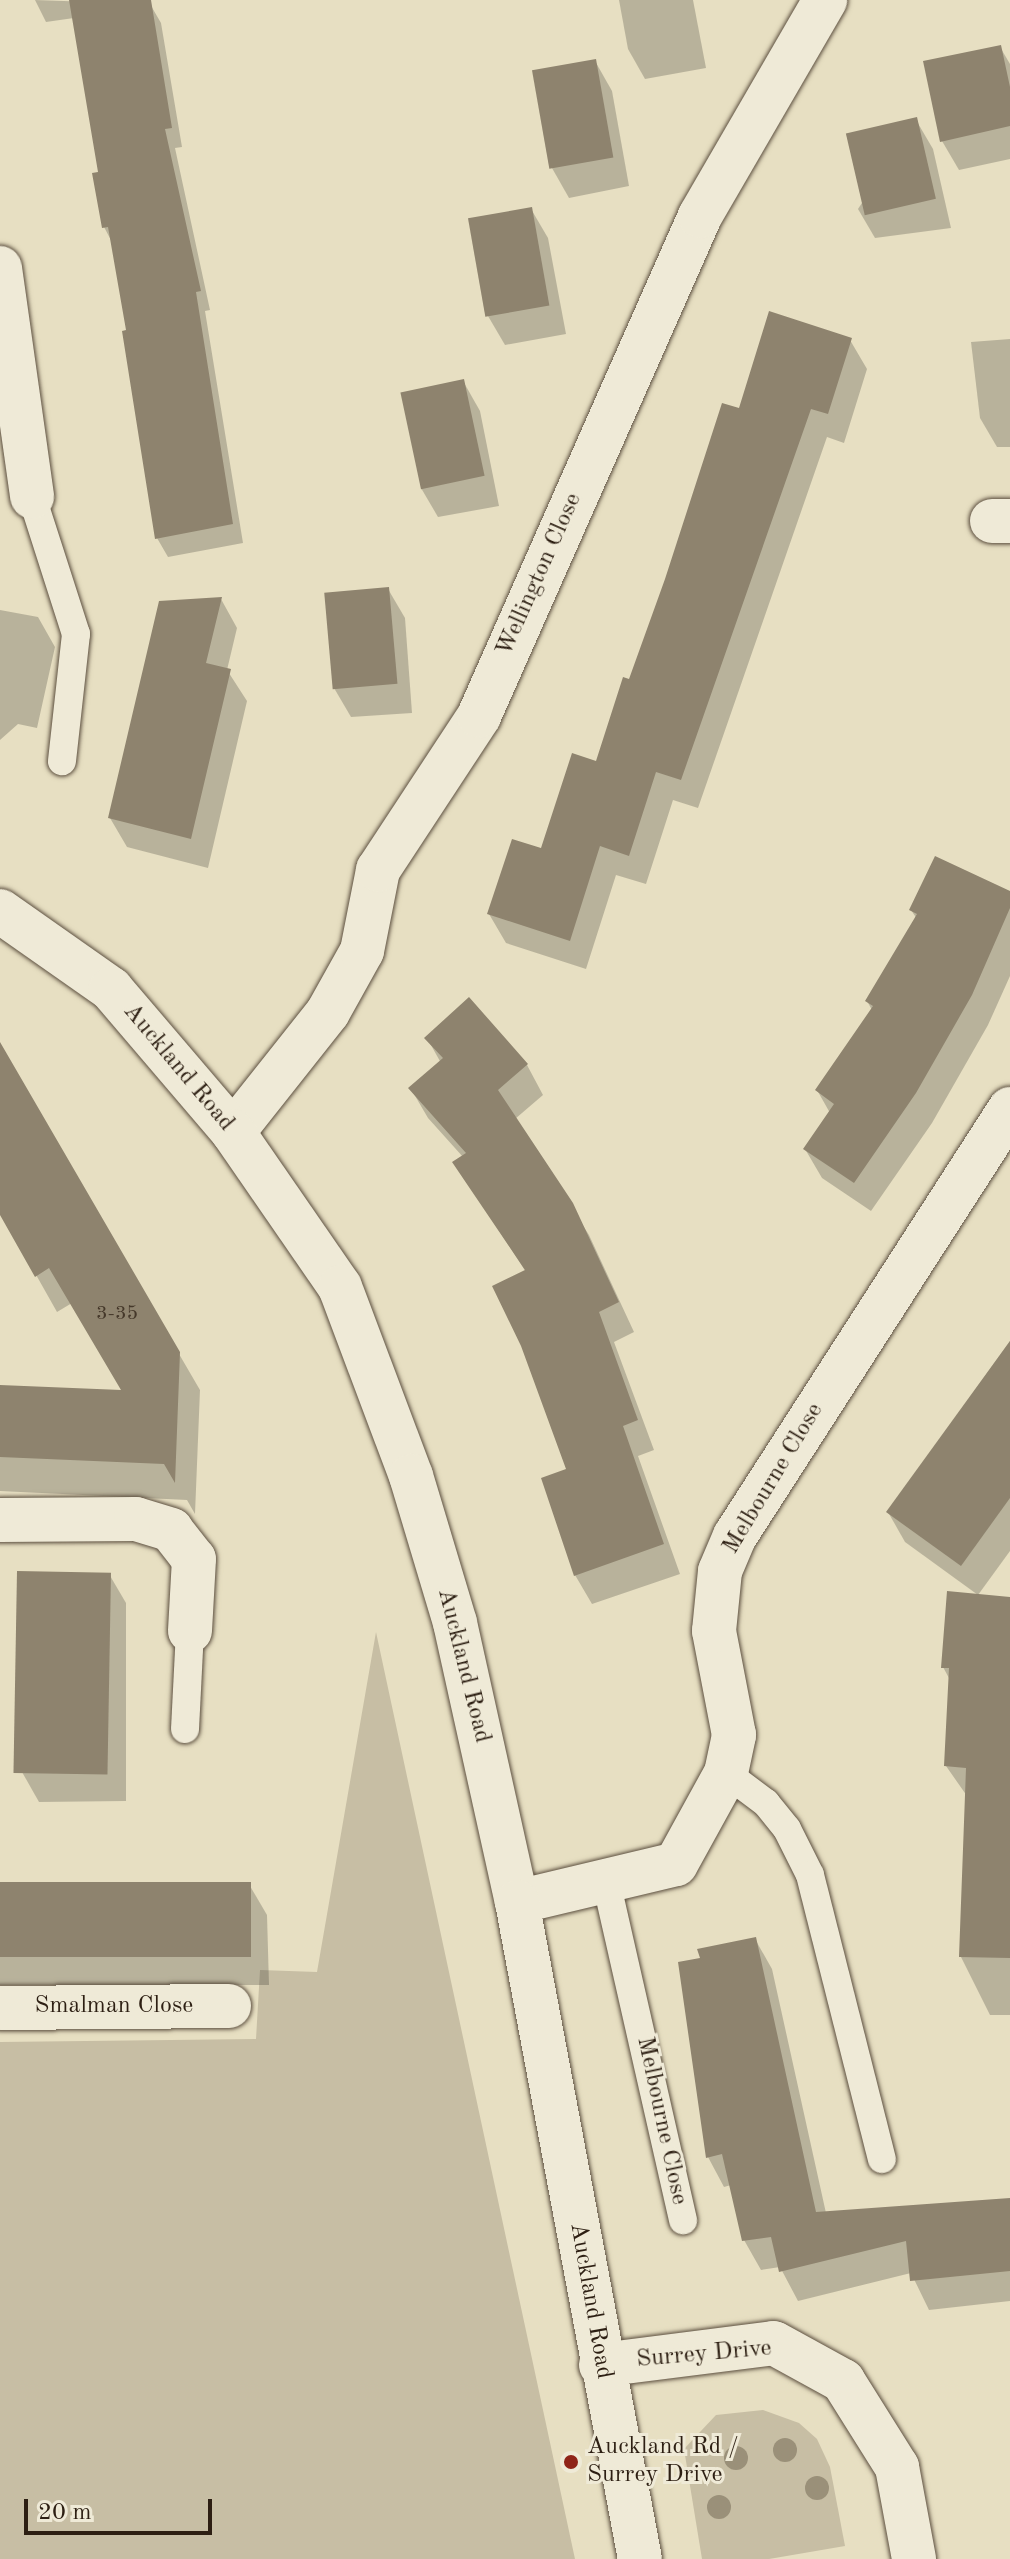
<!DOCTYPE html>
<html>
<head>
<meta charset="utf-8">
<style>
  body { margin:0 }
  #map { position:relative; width:1010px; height:2559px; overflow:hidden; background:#e7dfc2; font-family:"Old Standard TT",serif }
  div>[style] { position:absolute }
  .green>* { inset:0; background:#c7bea4 }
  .shadow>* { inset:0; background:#0003 }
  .building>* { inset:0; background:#8e836e; transform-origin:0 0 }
  .roads { filter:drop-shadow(0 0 2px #5c4f3f) drop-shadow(0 0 2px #5c4f3f) }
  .service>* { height:28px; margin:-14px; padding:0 14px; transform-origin:14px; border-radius:14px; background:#efead7 }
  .minor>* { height:44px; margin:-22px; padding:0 22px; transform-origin:22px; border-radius:22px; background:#efead7 }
  .tertiary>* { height:44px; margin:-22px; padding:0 22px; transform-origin:22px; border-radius:22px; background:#efead7 }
  .trees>* { width:24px; height:24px; margin:-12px; border-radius:50%; background:#9a9079 }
  .dots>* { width:22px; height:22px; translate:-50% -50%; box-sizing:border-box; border:4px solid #efead7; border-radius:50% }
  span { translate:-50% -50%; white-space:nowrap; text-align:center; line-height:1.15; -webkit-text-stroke:6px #efead7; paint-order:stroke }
  .number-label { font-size:20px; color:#45382a }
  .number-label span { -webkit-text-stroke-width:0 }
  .street-label { font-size:24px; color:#2d1f13 }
  .poi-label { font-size:24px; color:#2d1f13 }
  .left { translate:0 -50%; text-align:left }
  .scale { position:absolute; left:24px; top:2499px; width:188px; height:36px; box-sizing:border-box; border:4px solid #2d1f13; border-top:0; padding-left:10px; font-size:24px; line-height:28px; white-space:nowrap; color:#2d1f13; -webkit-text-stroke:6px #efead7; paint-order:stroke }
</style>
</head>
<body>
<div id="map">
  <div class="green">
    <i style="clip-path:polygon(376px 1632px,575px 2559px,0 2559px,0 2042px,256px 2039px,260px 1970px,317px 1972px)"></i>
    <i style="clip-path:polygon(763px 2410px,799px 2423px,817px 2439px,830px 2467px,845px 2546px,769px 2559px,702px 2559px,684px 2449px,716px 2415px)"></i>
  </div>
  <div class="shadow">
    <i style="clip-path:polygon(35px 0,150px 4px,161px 23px,182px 147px,175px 148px,210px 310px,205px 311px,243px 543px,168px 557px,157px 538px,128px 332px,113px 244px,104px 227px,101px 173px,74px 18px,46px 22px)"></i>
    <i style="clip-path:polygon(619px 0,693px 0,706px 68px,645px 79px,628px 49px)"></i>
    <i style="clip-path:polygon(1000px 47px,1010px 64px,1010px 159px,959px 170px,942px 141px)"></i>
    <i style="clip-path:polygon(595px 61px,612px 91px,629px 186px,569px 198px,552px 168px)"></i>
    <i style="clip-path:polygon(916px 120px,933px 149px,951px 228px,875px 238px,858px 209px)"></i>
    <i style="clip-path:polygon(531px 209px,548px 238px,566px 334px,505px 345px,488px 316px)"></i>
    <i style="clip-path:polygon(1010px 339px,1010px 447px,997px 447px,980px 418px,971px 342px)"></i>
    <i style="clip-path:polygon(850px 340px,867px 369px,844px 443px,827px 437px,698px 808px,673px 800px,646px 884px,616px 875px,586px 969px,506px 943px,489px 914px,543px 850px,597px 763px,740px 411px)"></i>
    <i style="clip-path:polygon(463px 381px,480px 411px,499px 506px,438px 517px,421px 488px)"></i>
    <i style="clip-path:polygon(388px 589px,405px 618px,412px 713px,351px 717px,334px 688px)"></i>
    <i style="clip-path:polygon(221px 599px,237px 628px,227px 670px,247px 701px,208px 868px,127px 847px,110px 818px)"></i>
    <i style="clip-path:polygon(0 610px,38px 617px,55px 647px,37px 728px,18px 724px,0 740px)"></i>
    <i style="clip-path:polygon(1010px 894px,1010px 976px,988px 1025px,932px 1123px,871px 1211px,822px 1178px,805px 1149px,830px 1113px,817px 1090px,872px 1010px,867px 1001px,917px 919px,911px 910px)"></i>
    <i style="clip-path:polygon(469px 1000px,527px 1065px,543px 1095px,515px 1119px,589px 1235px,634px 1332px,614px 1342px,654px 1450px,638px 1456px,680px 1574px,592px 1604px,575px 1575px,568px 1470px,526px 1272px,455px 1163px,463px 1157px,428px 1118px,411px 1089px,441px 1063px,427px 1038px)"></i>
    <i style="clip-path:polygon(2px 1050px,200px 1390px,195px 1514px,187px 1500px,0 1491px,0 1387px,124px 1392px,72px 1303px,57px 1312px,0 1211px)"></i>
    <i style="clip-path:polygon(1010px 1341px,1010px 1551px,978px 1595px,905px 1542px,888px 1512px)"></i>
    <i style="clip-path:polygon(109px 1574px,126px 1603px,126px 1801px,39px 1802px,22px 1772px)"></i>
    <i style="clip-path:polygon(1010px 1599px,1010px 2015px,990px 2015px,961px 1957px,967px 1796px,946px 1766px,950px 1680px,943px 1667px)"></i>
    <i style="clip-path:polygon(0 1884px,250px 1886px,267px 1915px,269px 1985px,0 1985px)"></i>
    <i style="clip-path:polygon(755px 1939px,772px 1969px,826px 2213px,1010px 2200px,1010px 2301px,929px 2310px,911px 2273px,798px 2301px,780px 2267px,761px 2270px,744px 2240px,731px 2185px,724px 2187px,708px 2157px,702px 1960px)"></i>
  </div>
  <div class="building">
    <i style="clip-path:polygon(69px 0,151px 0,172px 128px,165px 129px,201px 291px,196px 292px,233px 524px,155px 539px,122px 331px,126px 330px,108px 227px,102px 228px,92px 173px,98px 172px)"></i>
    <i style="clip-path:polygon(1001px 45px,1010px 87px,1010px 126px,940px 142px,923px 61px)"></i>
    <i style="left:596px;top:59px;width:100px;height:65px;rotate:80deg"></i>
    <i style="left:917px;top:117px;width:84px;height:73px;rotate:77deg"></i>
    <i style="left:532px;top:207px;width:100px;height:65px;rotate:80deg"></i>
    <i style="clip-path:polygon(769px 311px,852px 338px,828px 414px,811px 409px,681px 780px,656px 772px,629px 856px,600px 846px,570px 941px,487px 914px,512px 839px,541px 848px,572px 753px,596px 761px,623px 677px,629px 679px,665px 579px,722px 403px,739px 408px)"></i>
    <i style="left:464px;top:379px;width:99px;height:65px;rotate:78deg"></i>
    <i style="left:389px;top:587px;width:97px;height:65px;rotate:85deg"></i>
    <i style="clip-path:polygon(222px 597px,206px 663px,231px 669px,191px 839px,108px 818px,159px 601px)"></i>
    <i style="clip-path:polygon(935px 856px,1010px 891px,1010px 908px,972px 995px,916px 1093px,854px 1183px,803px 1149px,834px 1104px,815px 1090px,873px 1006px,865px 1001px,917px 914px,909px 910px)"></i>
    <i style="clip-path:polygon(469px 997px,528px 1064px,498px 1090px,573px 1203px,619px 1302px,599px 1312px,638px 1420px,623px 1426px,664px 1544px,574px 1576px,541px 1478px,566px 1469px,521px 1346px,492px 1286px,525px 1270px,452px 1162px,466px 1153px,408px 1088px,443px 1058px,424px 1038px)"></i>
    <i style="clip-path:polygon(0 1042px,180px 1352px,175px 1483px,164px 1464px,0 1457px,0 1385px,121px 1390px,49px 1268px,35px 1277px,0 1215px)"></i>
    <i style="clip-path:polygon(1010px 1341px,1010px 1498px,961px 1566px,886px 1512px)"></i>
    <i style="left:17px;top:1571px;width:94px;height:202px;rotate:1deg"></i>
    <i style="clip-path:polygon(947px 1591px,1010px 1597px,1010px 1958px,959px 1957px,966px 1768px,944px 1766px,949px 1668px,941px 1668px)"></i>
    <i style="left:0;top:1882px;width:251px;height:75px"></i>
    <i style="clip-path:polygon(756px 1937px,816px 2212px,1010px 2198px,1010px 2271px,910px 2281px,906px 2241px,779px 2272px,771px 2237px,742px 2241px,722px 2154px,706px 2158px,678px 1962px,700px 1958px,697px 1949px)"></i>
  </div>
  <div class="roads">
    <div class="service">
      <i style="left:32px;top:497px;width:144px;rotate:72.2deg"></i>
      <i style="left:76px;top:634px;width:128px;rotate:96.3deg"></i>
      <i style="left:185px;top:1729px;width:98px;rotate:-87.1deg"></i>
      <i style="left:726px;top:1773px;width:50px;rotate:36.9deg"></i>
      <i style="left:766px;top:1803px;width:33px;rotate:51deg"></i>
      <i style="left:787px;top:1829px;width:51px;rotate:63.4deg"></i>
      <i style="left:810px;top:1875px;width:293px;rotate:75.8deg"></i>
      <i style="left:606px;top:1881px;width:348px;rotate:77.2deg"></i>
    </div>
    <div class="minor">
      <i style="left:0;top:268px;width:231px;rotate:82deg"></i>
      <i style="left:992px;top:521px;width:18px"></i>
      <i style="left:233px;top:1132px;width:153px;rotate:-51.6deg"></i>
      <i style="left:328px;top:1012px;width:70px;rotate:-60.9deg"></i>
      <i style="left:362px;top:951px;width:83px;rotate:-78.8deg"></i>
      <i style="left:378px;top:870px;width:184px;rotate:-56.7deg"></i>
      <i style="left:479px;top:716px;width:547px;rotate:-66.15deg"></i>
      <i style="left:700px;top:216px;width:250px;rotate:-59.9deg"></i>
      <i style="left:0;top:1520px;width:136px;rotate:-0.4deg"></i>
      <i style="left:136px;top:1519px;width:37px;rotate:17deg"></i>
      <i style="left:171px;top:1530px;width:37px;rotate:52deg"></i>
      <i style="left:194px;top:1559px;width:72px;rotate:93.2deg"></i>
      <i style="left:517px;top:1902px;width:163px;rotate:-13.4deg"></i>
      <i style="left:676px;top:1864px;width:104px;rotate:-61.2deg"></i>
      <i style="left:726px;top:1773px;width:39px;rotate:-78deg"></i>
      <i style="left:734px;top:1735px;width:106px;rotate:-100.9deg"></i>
      <i style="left:714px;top:1631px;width:60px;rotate:-84.3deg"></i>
      <i style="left:720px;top:1571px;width:38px;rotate:-67deg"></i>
      <i style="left:735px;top:1536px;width:508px;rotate:-57.22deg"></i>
      <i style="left:0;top:2008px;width:229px;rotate:-0.5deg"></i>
      <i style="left:601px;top:2365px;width:174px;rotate:-7.2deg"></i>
      <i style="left:774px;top:2343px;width:79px;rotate:28.8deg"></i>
      <i style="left:843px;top:2381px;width:102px;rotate:57.9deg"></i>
      <i style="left:897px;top:2467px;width:94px;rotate:79.5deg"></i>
    </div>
    <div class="tertiary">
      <i style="left:0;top:911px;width:136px;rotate:35.1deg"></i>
      <i style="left:111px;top:989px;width:188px;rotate:49.5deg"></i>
      <i style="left:233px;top:1132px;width:188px;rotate:55.4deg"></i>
      <i style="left:340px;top:1287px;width:202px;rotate:69.4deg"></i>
      <i style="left:411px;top:1476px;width:153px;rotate:73.3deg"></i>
      <i style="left:455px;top:1623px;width:286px;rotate:77.5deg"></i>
      <i style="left:517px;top:1902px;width:668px;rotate:79.4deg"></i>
    </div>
  </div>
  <div class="trees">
    <i style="left:785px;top:2450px"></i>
    <i style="left:736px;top:2458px"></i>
    <i style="left:817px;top:2488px"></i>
    <i style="left:719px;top:2507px"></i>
  </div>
  <div class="dots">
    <i style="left:571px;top:2462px;background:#8f2418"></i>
  </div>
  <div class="number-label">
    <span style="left:117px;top:1314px">3-35</span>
  </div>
  <div class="street-label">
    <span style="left:540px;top:575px;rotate:-66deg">Wellington Close</span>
    <span style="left:178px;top:1068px;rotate:50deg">Auckland Road</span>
    <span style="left:774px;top:1479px;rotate:-59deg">Melbourne Close</span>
    <span style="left:463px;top:1666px;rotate:76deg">Auckland Road</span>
    <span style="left:114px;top:2007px">Smalman Close</span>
    <span style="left:661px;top:2121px;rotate:78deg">Melbourne Close</span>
    <span style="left:590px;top:2301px;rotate:80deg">Auckland Road</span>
    <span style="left:704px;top:2355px;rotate:-5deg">Surrey Drive</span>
  </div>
  <div class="poi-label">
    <span class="left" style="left:587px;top:2462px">Auckland Rd /<br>Surrey Drive</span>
  </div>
  <div class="scale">20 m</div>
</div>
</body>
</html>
